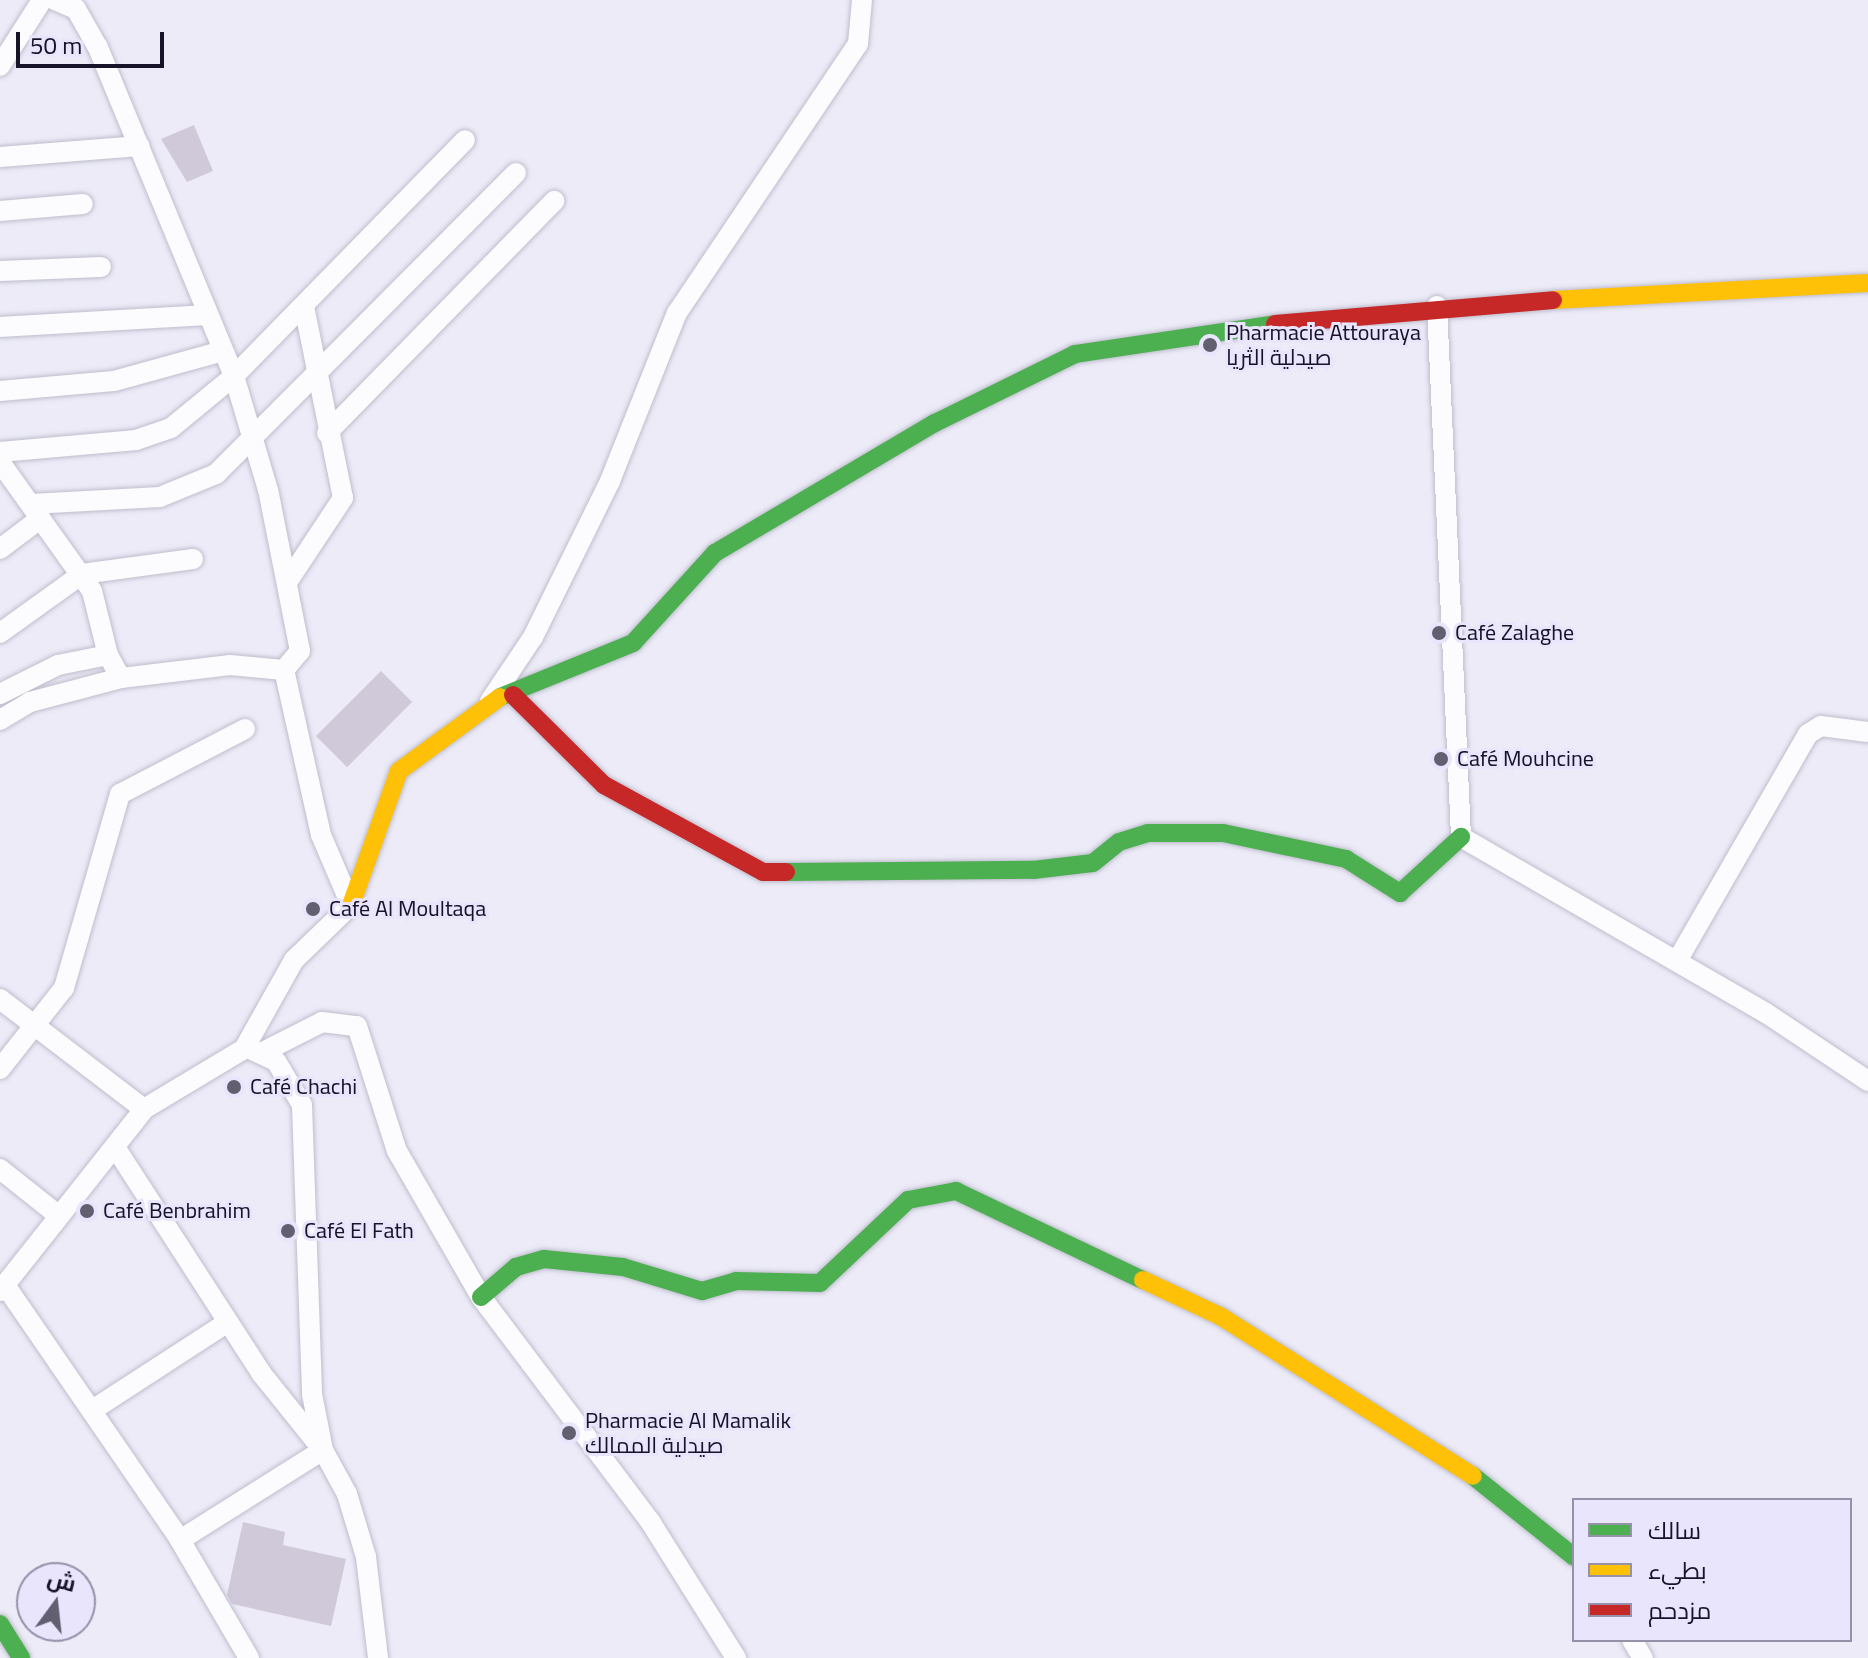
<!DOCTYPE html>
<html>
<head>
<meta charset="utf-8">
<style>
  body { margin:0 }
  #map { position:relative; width:1868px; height:1658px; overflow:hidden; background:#ecebf7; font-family:Georgia,Cairo,serif }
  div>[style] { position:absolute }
  .building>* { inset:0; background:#d0c9d9; transform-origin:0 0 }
  .roads { filter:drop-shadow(0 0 2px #bfbdcd) drop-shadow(0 0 2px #bfbdcd) }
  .street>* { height:20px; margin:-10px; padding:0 10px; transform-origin:10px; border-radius:10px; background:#fcfcfe }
  .fast>* { height:18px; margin:-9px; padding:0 9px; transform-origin:9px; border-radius:9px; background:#4caf50 }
  .slow>* { height:18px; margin:-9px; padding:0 9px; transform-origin:9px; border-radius:9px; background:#ffc107 }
  .jam>* { height:18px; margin:-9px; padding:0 9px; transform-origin:9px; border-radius:9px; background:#c62828 }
  .dots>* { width:22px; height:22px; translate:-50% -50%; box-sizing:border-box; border:4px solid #e8e5fd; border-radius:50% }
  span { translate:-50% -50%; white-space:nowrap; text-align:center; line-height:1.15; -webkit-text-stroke:6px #e8e5fd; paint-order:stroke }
  .poi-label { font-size:22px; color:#171328 }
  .left { translate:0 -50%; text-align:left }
  .legend { position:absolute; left:1572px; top:1498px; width:280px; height:144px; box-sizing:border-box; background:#e8e5fd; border:2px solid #9491a8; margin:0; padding:10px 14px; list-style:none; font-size:24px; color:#171328 }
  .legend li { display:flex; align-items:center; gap:16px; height:40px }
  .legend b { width:40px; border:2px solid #9491a8 }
  .north { position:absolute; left:16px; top:1562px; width:80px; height:80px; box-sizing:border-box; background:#e8e5fd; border:2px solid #9491a8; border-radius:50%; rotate:15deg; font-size:22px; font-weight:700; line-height:32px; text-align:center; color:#171328 }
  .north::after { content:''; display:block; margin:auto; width:28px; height:36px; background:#625f70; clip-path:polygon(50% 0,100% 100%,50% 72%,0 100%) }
  .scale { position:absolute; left:16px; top:32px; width:148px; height:36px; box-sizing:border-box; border:4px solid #171328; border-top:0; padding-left:10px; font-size:24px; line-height:28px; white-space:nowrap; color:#171328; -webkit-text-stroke:6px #e8e5fd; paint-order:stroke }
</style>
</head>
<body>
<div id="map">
  <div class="building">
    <i style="clip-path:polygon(194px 125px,213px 171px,187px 182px,161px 139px)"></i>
    <i style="left:381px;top:671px;width:44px;height:92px;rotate:45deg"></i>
    <i style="clip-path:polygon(243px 1522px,285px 1532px,283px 1545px,346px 1559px,331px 1626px,232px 1604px,227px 1595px)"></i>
  </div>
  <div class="roads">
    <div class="street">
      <i style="left:0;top:66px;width:78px;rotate:-57.5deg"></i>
      <i style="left:0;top:157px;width:140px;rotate:-4.5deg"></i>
      <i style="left:0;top:211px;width:83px;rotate:-4.8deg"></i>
      <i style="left:0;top:271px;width:101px;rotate:-2.3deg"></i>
      <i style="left:1437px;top:306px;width:532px;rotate:87.41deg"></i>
      <i style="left:1461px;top:837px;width:352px;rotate:30deg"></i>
      <i style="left:1766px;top:1013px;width:123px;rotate:33.7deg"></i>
      <i style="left:0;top:327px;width:207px;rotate:-3.3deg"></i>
      <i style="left:0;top:391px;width:114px;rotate:-5deg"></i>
      <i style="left:114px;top:381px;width:113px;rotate:-15.4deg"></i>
      <i style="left:327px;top:433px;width:325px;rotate:-45.6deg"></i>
      <i style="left:0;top:452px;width:137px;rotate:-5deg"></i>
      <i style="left:136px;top:440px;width:37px;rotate:-19deg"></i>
      <i style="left:171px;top:428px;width:82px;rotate:-39.5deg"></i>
      <i style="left:234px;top:376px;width:330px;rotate:-45.6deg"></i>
      <i style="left:0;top:462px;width:158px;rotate:54.5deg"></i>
      <i style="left:92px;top:591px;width:66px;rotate:76deg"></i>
      <i style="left:108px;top:655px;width:26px;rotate:61deg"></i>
      <i style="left:31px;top:504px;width:129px;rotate:-3.1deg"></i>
      <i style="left:160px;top:497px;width:61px;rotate:-22.3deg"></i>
      <i style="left:216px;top:474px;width:425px;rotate:-45.1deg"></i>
      <i style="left:0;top:549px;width:51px;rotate:-37.1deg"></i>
      <i style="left:288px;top:581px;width:100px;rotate:-56.5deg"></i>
      <i style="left:343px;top:498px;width:196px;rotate:-101.5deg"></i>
      <i style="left:0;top:633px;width:101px;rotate:-35.7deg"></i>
      <i style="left:82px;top:574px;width:112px;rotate:-7.7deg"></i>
      <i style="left:0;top:694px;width:65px;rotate:-26.6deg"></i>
      <i style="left:58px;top:665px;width:51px;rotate:-11.3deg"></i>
      <i style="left:490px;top:701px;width:77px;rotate:-56.1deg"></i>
      <i style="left:533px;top:637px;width:174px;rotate:-63.7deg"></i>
      <i style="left:610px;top:481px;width:181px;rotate:-68.3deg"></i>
      <i style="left:677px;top:313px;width:324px;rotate:-56.1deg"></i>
      <i style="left:858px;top:44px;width:44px;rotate:-84.8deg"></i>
      <i style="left:0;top:720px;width:35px;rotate:-31deg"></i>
      <i style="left:30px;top:702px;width:94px;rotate:-14.8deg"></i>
      <i style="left:121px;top:678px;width:110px;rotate:-6.8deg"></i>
      <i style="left:230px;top:665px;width:54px;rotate:5.3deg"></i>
      <i style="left:284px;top:670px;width:25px;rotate:-50deg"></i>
      <i style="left:300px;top:651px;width:164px;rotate:-101.2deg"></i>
      <i style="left:268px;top:490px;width:119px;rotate:-106.6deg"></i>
      <i style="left:234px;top:376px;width:357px;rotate:-112.5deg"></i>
      <i style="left:97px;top:46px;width:43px;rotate:-119.6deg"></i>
      <i style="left:76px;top:9px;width:23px;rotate:-157deg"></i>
      <i style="left:1677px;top:961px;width:262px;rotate:-60deg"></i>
      <i style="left:1808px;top:734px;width:15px;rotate:-32deg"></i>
      <i style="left:1821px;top:726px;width:47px;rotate:7.3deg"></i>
      <i style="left:0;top:999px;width:181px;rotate:37.4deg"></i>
      <i style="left:252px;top:1050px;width:26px;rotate:25deg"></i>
      <i style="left:276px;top:1061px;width:51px;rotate:59.4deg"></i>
      <i style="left:302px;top:1105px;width:289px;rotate:88deg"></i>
      <i style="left:312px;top:1394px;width:57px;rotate:78.9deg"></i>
      <i style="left:323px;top:1450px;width:50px;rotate:61.4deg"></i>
      <i style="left:347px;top:1494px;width:66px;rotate:73.2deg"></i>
      <i style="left:366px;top:1557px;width:102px;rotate:83.2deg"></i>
      <i style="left:261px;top:1053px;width:68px;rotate:-26.9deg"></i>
      <i style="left:322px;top:1022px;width:35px;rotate:7deg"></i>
      <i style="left:357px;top:1026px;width:131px;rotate:72.3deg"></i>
      <i style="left:397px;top:1151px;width:168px;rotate:60.1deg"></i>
      <i style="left:481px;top:1297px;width:283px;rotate:53deg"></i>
      <i style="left:651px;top:1523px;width:160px;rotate:57.8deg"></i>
      <i style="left:0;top:1069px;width:103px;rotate:-51.7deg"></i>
      <i style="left:64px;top:988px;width:202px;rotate:-73.9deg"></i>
      <i style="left:120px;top:794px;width:141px;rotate:-27.5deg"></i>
      <i style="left:115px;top:1147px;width:269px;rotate:57.1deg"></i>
      <i style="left:261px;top:1373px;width:99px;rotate:51.2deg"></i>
      <i style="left:323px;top:1450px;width:169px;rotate:147.8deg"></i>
      <i style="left:0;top:1169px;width:75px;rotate:38.5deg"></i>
      <i style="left:5px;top:1285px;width:309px;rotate:55.5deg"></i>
      <i style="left:180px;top:1540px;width:137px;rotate:59.7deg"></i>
      <i style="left:0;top:1291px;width:232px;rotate:-51.6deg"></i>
      <i style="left:144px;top:1109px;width:117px;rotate:-31deg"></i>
      <i style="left:244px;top:1049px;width:102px;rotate:-60.7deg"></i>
      <i style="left:294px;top:960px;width:79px;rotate:-44deg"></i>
      <i style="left:351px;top:905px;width:76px;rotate:-113.2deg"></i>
      <i style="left:321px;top:835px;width:169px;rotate:-102.6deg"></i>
      <i style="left:94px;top:1409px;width:160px;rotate:-33deg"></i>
      <i style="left:1632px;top:1640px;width:21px;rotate:59deg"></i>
    </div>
    <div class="fast">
      <i style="left:500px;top:697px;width:144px;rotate:-22.1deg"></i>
      <i style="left:633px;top:643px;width:122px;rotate:-47.7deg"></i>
      <i style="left:715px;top:553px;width:256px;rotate:-30.6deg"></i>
      <i style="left:935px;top:423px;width:156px;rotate:-26.2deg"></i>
      <i style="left:1075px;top:354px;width:202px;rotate:-8.5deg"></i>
      <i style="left:786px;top:872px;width:247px;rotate:-0.5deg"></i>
      <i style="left:1033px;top:870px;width:60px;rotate:-6.7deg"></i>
      <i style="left:1093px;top:863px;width:33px;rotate:-39deg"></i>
      <i style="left:1119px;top:842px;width:30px;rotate:-17deg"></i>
      <i style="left:1148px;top:833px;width:75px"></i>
      <i style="left:1223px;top:833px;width:126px;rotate:11.9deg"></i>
      <i style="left:1346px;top:859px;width:64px;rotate:32.2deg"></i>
      <i style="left:1400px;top:893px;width:83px;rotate:-42.6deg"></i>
      <i style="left:481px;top:1297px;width:46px;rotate:-40.6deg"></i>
      <i style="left:516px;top:1267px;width:29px;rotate:-16deg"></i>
      <i style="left:544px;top:1259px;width:79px;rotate:5.8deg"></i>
      <i style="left:623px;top:1267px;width:83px;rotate:16.9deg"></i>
      <i style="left:702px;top:1291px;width:35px;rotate:-16deg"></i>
      <i style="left:736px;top:1281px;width:84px;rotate:1.4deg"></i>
      <i style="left:820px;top:1283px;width:121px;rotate:-43.3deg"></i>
      <i style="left:908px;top:1200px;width:49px;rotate:-10.6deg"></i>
      <i style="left:956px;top:1191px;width:207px;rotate:25.5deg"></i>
      <i style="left:1473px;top:1476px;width:129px;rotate:38.7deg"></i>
      <i style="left:0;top:1624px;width:40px;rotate:58deg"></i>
    </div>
    <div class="slow">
      <i style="left:1553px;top:300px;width:315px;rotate:-3.1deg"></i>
      <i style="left:351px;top:905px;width:142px;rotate:-70.3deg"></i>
      <i style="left:399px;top:771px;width:125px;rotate:-36.2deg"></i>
      <i style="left:1143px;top:1280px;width:85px;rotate:25.1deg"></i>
      <i style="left:1220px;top:1316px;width:299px;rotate:32.3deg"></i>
    </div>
    <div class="jam">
      <i style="left:1275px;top:324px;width:279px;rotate:-4.9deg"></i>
      <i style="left:513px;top:695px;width:128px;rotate:44.7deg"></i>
      <i style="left:604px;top:785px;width:181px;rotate:28.7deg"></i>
      <i style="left:763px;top:872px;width:23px"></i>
    </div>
  </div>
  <div class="dots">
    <i style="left:1210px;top:345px;background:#625f70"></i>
    <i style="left:1439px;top:633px;background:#625f70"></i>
    <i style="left:1441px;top:759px;background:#625f70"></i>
    <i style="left:313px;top:909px;background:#625f70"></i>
    <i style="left:234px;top:1087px;background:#625f70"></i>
    <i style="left:87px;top:1211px;background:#625f70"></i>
    <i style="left:288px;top:1231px;background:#625f70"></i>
    <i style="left:569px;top:1433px;background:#625f70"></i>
  </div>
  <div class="poi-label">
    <span class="left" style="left:1226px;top:345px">Pharmacie Attouraya<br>صيدلية الثريا</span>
    <span class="left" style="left:1455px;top:633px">Café Zalaghe</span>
    <span class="left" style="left:1457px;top:759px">Café Mouhcine</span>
    <span class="left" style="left:329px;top:909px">Café Al Moultaqa</span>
    <span class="left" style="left:250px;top:1087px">Café Chachi</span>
    <span class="left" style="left:103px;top:1211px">Café Benbrahim</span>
    <span class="left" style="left:304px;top:1231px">Café El Fath</span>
    <span class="left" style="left:585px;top:1433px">Pharmacie Al Mamalik<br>صيدلية الممالك</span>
  </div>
  <ul class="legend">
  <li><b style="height:10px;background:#4caf50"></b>سالك</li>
  <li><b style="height:10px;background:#ffc107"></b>بطيء</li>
  <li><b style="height:10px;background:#c62828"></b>مزدحم</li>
  </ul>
  <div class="north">ش</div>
  <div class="scale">50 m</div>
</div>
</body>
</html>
